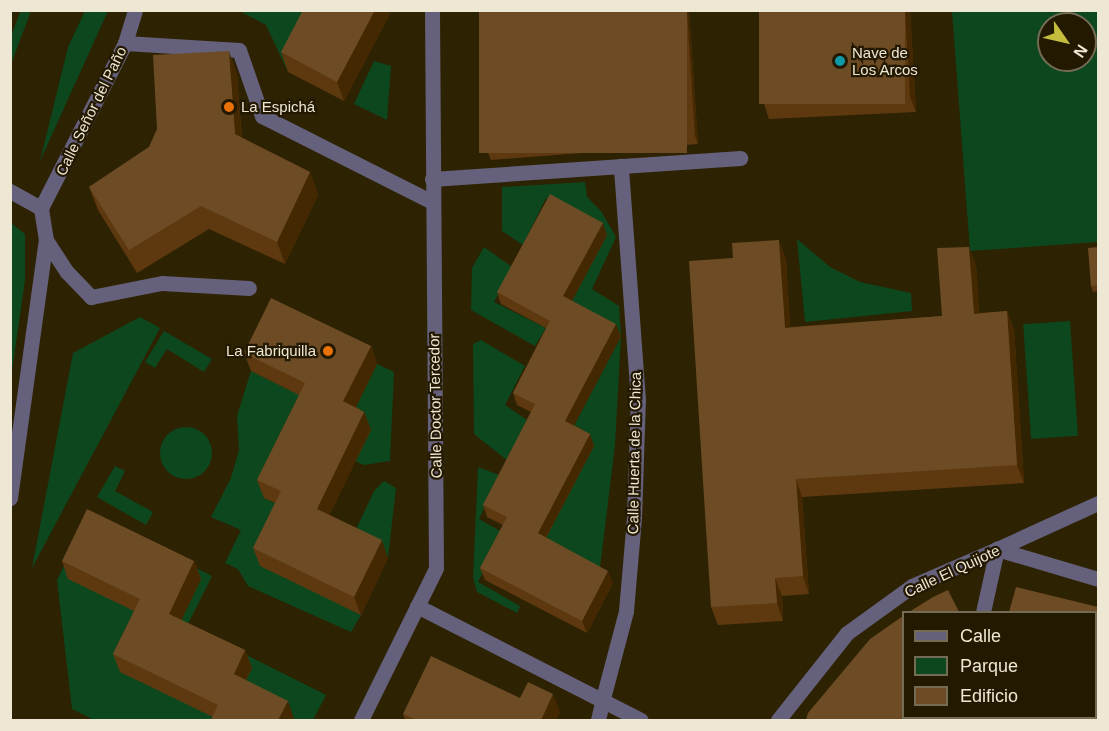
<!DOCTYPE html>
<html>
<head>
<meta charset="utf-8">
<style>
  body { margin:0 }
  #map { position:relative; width:1109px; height:731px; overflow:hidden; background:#2d2202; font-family:Helvetica,sans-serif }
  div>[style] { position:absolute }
  .green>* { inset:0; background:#0d471e; transform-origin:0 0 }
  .round { border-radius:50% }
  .pedestrian>* { height:15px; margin:-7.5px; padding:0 7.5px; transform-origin:7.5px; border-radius:7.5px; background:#65607b }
  .minor>* { height:15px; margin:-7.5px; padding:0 7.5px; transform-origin:7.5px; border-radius:7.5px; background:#65607b }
  .tertiary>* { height:15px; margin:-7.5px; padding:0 7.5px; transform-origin:7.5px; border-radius:7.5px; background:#65607b }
  .wall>* { inset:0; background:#5e3910 }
  .shaded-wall>* { inset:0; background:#442801 }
  .building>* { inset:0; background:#6d4c25; transform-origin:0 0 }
  .dots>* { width:16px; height:16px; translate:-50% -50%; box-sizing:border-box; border:3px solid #231800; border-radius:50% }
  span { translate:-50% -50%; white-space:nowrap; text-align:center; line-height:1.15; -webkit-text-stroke:4.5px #231800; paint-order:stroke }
  .poi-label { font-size:15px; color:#ede7d4 }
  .left { translate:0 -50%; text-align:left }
  .right { translate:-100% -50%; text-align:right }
  .street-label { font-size:15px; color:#ede7d4 }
  .frame { position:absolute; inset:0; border:12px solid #ede7d4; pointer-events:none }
  .legend { position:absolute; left:902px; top:611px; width:195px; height:108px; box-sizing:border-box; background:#231800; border:2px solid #746b55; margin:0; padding:8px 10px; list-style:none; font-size:18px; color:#ede7d4 }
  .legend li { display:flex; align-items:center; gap:12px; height:30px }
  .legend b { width:30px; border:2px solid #746b55 }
  .north { position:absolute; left:1037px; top:12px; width:60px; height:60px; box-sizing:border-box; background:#231800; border:2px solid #746b55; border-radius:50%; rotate:124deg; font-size:16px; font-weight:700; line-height:24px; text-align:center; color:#ede7d4 }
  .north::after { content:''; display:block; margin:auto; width:21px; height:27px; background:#c4bc3d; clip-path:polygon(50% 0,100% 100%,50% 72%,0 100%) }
</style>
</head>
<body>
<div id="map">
  <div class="green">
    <i style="clip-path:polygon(21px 10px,31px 11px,11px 64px,11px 36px)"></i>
    <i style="clip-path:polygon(85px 11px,108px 11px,40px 161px,68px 47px)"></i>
    <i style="clip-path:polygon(224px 11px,321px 11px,288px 72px,266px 25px,241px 12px)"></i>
    <i style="clip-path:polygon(evenodd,952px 11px,1098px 11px,1098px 242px,970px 251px,952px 11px,1049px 24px,1085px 24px,1085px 60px,1049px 60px,1049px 24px)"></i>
    <i style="clip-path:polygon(374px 61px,391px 66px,387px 120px,354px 104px)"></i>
    <i style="clip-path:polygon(585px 182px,587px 197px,601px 211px,616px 237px,592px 289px,619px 306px,621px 336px,615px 445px,599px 576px,542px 545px,594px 446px,570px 433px,621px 337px,568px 308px,607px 235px,546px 198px,523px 245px,502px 231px,502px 187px)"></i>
    <i style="clip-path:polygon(11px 223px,25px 234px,25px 280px,11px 378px)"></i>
    <i style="clip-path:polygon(797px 239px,830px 267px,860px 282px,911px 293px,912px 311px,805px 322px)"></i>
    <i style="clip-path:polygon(484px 247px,512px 267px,494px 302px,546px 328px,535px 346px,471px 310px,472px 268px)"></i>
    <i style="clip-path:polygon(140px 317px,160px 328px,32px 568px,73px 353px)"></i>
    <i style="left:1070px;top:321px;width:115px;height:47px;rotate:86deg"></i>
    <i style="clip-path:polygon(164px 331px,212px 359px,204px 372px,167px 349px,155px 368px,145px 362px)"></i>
    <i style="clip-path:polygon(481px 340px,525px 366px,505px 405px,527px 420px,508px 461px,474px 434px,473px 344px)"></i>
    <i style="clip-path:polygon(377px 364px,394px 372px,390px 461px,364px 465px,355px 461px,350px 419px)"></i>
    <i style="clip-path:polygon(251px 371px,312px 401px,264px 498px,287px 509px,361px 615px,351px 632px,248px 586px,238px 569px,225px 563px,241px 530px,211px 517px,231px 478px,239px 450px,237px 416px)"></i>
    <i class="round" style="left:160px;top:427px;width:52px;height:52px"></i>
    <i style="clip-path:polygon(115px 466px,125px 471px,115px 491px,153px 512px,146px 525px,97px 497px)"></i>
    <i style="clip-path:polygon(478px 467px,499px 475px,479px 519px,502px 532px,478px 582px,520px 606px,517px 613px,477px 592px,473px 578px)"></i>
    <i style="clip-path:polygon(384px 481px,396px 488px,388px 558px,351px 540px,374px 491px)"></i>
    <i style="clip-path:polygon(90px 513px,146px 617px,219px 720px,94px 720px,72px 709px,57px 580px)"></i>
    <i style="clip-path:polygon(163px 551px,212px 576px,188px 624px,176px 631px)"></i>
    <i style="clip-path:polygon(211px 637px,326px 695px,313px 720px,293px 720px,240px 692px)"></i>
  </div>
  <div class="pedestrian">
    <i style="left:432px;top:179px;width:309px;rotate:-3.9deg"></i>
    <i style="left:997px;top:549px;width:111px;rotate:-24.5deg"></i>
    <i style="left:602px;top:702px;width:94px;rotate:-75.2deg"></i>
    <i style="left:626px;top:611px;width:93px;rotate:-85.1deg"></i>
    <i style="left:634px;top:518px;width:118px;rotate:-88.1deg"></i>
    <i style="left:638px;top:400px;width:235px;rotate:-94.2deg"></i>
  </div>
  <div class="minor">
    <i style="left:125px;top:43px;width:114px;rotate:3.5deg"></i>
    <i style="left:239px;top:50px;width:70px;rotate:70.8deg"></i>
    <i style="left:262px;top:116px;width:191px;rotate:26.8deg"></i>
    <i style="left:10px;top:191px;width:35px;rotate:29deg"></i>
    <i style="left:41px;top:208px;width:185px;rotate:-63deg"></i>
    <i style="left:125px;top:43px;width:34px;rotate:-73deg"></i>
    <i style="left:46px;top:240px;width:38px;rotate:57deg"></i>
    <i style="left:67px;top:272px;width:35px;rotate:46deg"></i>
    <i style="left:91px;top:297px;width:72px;rotate:-11.2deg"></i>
    <i style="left:162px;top:283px;width:87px;rotate:3.3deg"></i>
    <i style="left:10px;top:498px;width:260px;rotate:-82.1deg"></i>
    <i style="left:46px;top:240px;width:32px;rotate:-99deg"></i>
    <i style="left:997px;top:549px;width:105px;rotate:16.5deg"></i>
    <i style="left:417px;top:606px;width:251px;rotate:27deg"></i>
    <i style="left:983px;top:612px;width:65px;rotate:-77.5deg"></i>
    <i style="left:598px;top:720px;width:18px;rotate:-77deg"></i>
    <i style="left:778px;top:720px;width:111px;rotate:-51.6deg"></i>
    <i style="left:847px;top:633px;width:80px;rotate:-35.9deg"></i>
    <i style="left:912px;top:586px;width:93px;rotate:-23.5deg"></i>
  </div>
  <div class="tertiary">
    <i style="left:361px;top:720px;width:169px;rotate:-63.7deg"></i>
    <i style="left:436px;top:568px;width:558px;rotate:-90.41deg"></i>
  </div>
  <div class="wall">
    <i style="clip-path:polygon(392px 10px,344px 101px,288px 72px,281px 52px)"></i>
    <i style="clip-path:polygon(479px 10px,689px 10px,698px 144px,491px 160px,488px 153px)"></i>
    <i style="clip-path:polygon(759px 10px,910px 10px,916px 112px,769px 119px,764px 104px)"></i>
    <i style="clip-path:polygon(237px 74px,242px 138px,310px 172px,318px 195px,285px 264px,209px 229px,137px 273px,98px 210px,89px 187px,149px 147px)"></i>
    <i style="clip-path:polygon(607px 235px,572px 301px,621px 336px,574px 425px,590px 434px,594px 446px,546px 538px,613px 583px,587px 633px,485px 580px,480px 568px,503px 525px,487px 517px,483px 505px,531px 412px,517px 405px,513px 393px,546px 328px,501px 304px,497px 292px)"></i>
    <i style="clip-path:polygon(1098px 247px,1098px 291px,1093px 292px,1091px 286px)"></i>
    <i style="clip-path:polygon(786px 258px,790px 327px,942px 316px,976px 265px,979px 313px,1007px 311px,1014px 329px,1024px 483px,802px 497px,809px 594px,782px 596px,783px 621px,718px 625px,711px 607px)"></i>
    <i style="clip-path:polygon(371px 346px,377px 364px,356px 407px,364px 412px,371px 430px,329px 515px,388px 558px,361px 615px,260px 566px,253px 548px,275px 503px,264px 498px,257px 480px,299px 395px,251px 371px,244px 353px)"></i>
    <i style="clip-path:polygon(62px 561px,194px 561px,201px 579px,181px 620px,245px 650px,252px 668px,246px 680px,294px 719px,293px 720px,211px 720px,213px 717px,120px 672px,113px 654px,134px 611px,68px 579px)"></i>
    <i style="clip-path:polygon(520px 698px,560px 712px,556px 720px,405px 720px,403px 714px)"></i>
  </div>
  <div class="shaded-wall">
    <i style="clip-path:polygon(375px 10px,392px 10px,344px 101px,337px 82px)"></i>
    <i style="clip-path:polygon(687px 10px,689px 10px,698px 144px,695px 136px)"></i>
    <i style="clip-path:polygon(905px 10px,910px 10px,916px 112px,910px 97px)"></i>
    <i style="clip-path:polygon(229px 51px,237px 74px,243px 157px,235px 134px)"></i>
    <i style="clip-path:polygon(310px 172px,318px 195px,285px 264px,277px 242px)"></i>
    <i style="clip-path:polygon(603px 223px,607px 235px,568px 308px,563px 296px)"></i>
    <i style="clip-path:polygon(779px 240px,786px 258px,791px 345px,785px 328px)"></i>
    <i style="clip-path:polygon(969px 247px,976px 265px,981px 332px,974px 314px)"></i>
    <i style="clip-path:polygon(1007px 311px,1014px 329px,1024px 483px,1017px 465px)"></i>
    <i style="clip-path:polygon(616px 324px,621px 336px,570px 433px,565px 421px)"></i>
    <i style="clip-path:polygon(371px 346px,377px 364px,350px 419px,343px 401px)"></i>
    <i style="clip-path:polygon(364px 412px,371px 430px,323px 527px,317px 509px)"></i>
    <i style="clip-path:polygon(590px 434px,594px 446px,542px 545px,538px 533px)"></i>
    <i style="clip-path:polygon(796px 479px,802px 497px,809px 594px,803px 576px)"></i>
    <i style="clip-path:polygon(382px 540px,388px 558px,361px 615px,354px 597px)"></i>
    <i style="clip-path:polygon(194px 561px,201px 579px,176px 632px,169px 614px)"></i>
    <i style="clip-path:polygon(608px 571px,613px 583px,587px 633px,582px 621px)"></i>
    <i style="clip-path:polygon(775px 578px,782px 596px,783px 621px,777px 603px)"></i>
    <i style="clip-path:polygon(245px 650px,252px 668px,240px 692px,234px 674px)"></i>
    <i style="clip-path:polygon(553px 694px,560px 712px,556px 720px,541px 720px)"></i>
    <i style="clip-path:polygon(288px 701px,294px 719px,293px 720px,278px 720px)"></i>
  </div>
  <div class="building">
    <i style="clip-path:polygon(303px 10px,375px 10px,337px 82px,281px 52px)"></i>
    <i style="left:479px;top:10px;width:208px;height:143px"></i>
    <i style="left:759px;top:10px;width:146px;height:94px"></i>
    <i style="clip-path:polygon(229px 51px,235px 134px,310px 172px,277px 242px,201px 206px,129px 250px,89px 187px,149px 147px,157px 129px,153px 55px)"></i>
    <i style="clip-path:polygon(550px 194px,603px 223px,563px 296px,616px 324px,565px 421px,590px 434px,538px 533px,608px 571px,582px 621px,480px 568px,507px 517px,483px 505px,535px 404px,513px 393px,550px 321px,497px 292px)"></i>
    <i style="clip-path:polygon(779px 240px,785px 328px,942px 316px,937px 248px,969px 247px,974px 314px,1007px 311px,1017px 465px,796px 479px,803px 576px,775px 578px,777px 603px,711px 607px,689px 261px,733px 258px,732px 243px)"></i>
    <i style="clip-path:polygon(1098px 247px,1098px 285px,1091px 286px,1088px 248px)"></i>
    <i style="clip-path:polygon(271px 298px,371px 346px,343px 401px,364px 412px,317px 509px,382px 540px,354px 597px,253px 548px,281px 491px,257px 480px,305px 383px,244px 353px)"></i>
    <i style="clip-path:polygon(87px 509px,194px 561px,169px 614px,245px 650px,234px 674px,288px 701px,278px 720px,211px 720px,218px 705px,113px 654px,140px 599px,62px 561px)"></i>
    <i style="clip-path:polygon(1016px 587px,1098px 607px,1098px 720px,806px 720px,808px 713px,870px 639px,903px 616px,903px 717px,1095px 717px,1095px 612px,1009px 612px)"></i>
    <i style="clip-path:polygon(948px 590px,959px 612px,909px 612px,933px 597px)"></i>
    <i style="clip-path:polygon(431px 656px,520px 698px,528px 682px,553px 694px,541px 720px,417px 720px,403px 714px)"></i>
  </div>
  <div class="dots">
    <i style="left:840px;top:61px;background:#0f9aa8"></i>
    <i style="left:229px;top:107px;background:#e8710a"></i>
    <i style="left:328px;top:351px;background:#e8710a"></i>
  </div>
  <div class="poi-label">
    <span class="left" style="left:852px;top:61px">Nave de<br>Los Arcos</span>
    <span class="left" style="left:241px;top:107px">La Espichá</span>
    <span class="right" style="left:316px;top:351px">La Fabriquilla</span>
  </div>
  <div class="street-label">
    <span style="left:91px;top:111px;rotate:-64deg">Calle Señor del Paño</span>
    <span style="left:435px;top:406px;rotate:-91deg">Calle Doctor Tercedor</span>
    <span style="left:634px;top:453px;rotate:-89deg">Calle Huerta de la Chica</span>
    <span style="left:952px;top:571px;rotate:-25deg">Calle El Quijote</span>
  </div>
  <div class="frame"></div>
  <ul class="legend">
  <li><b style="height:8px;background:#65607b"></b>Calle</li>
  <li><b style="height:16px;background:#0d471e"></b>Parque</li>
  <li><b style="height:16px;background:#6d4c25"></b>Edificio</li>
  </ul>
  <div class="north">N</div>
</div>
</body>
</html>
